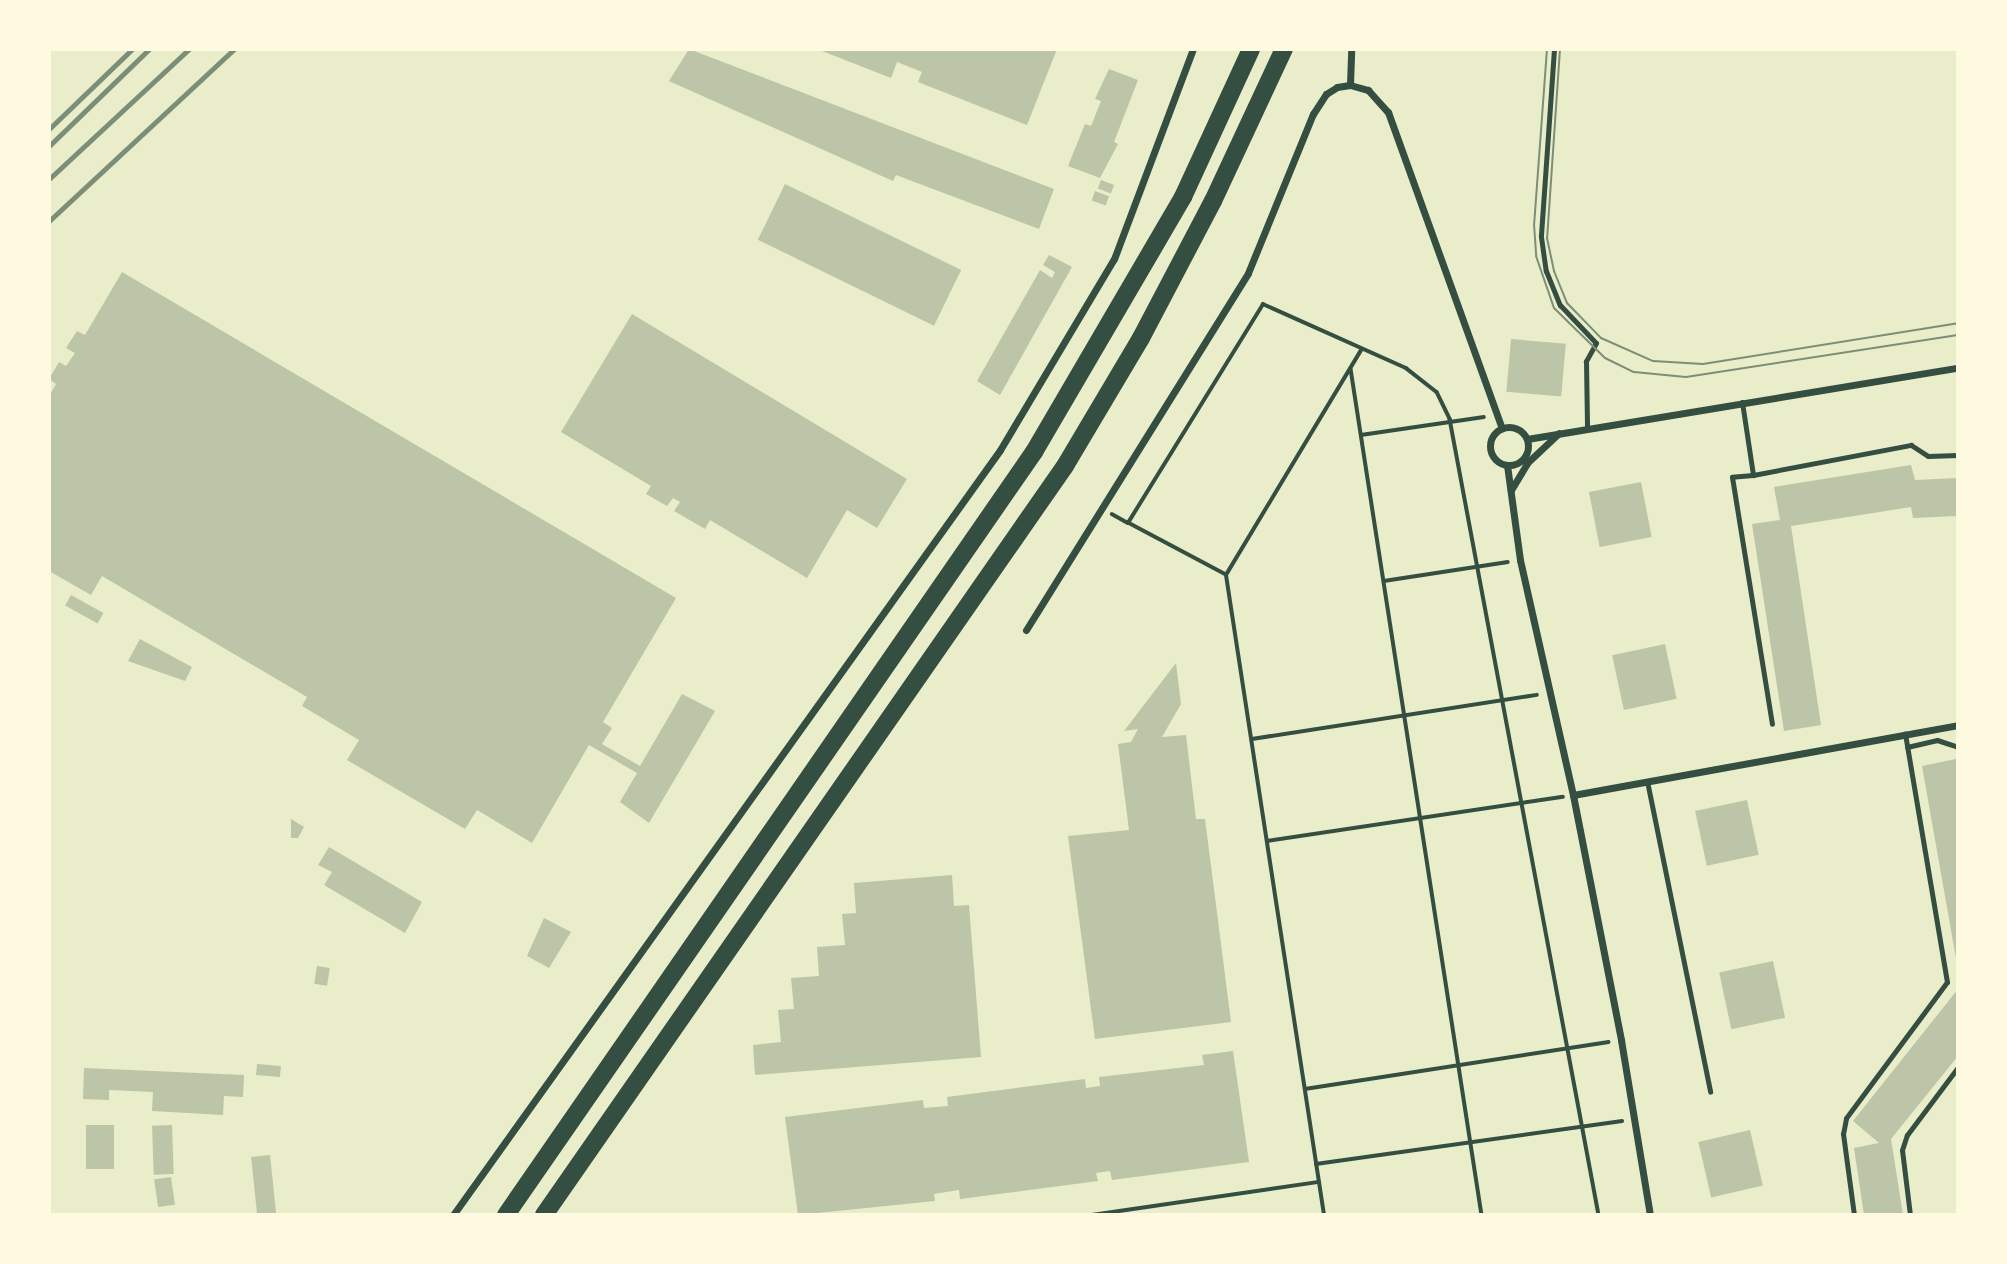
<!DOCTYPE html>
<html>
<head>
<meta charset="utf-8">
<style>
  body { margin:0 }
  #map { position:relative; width:2007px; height:1264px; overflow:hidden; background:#e9edc9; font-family:"Noto Sans",sans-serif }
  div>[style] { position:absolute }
  .building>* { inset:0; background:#bcc5a7; transform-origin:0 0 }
  .path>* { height:3.5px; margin:-1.75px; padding:0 1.75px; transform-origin:1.75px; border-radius:1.75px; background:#344e41 }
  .service>* { height:5px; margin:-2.5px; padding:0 2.5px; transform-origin:2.5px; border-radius:2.5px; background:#344e41 }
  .minor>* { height:7px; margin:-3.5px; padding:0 3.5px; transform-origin:3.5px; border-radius:3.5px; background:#344e41 }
  .minor>.ring { margin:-3.5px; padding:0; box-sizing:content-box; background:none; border:7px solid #344e41; border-radius:50% }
  .motorway>* { height:18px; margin:-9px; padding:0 9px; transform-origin:9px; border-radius:9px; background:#344e41 }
  .tram>* { height:2px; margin:-1px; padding:0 1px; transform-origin:1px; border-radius:1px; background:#7c8e77 }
  .rail>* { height:5px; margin:-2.5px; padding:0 2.5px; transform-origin:2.5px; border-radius:2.5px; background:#7c8e77 }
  span { translate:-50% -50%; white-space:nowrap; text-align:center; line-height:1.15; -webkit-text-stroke:7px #fefae0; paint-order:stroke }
  .frame { position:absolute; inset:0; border:51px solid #fefae0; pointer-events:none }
</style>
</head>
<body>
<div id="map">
  <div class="building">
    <i style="clip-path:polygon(689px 49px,1054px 189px,1039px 229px,896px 175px,893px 181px,669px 81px)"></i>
    <i style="clip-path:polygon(817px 49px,1057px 49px,1027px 125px,918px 82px,922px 72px,897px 62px,891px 78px)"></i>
    <i style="clip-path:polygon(1109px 69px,1138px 80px,1114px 142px,1118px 144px,1100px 178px,1068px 166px,1085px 124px,1091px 126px,1101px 101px,1095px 99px)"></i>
    <i style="left:1101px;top:180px;width:14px;height:9px;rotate:21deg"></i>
    <i style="left:785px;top:184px;width:196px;height:62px;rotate:26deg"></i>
    <i style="left:1095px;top:191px;width:15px;height:10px;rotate:20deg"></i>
    <i style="clip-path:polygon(1049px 255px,1072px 267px,1000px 395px,977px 381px,1040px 270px,1052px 278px,1055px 272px,1043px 265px)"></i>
    <i style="clip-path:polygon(122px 272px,676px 598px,603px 722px,612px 728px,602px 744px,640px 766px,682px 694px,715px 711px,649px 823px,620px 802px,637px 773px,589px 745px,532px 843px,477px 810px,465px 829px,347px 760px,359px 740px,302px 706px,307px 697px,102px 576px,91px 595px,49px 571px,49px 396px,56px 384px,49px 379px,59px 362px,66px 366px,75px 353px,66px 348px,77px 331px,85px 335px)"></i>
    <i style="clip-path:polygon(632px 314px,907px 479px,877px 528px,847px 510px,807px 578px,710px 520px,705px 529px,674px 511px,680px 502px,673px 498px,667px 506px,646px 494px,651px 486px,561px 432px)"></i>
    <i style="left:1511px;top:339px;width:55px;height:53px;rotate:5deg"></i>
    <i style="clip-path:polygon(1911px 465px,1915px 480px,1958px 478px,1958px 516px,1913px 518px,1911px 507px,1791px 526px,1821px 725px,1784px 731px,1752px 524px,1780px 520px,1774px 487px)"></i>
    <i style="left:1641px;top:482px;width:56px;height:53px;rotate:79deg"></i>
    <i style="left:71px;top:595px;width:37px;height:12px;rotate:29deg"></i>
    <i style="clip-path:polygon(140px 639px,192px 667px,185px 681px,128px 661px)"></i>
    <i style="left:1665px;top:644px;width:56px;height:54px;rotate:78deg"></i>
    <i style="clip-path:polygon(1176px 663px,1181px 704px,1162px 737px,1186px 735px,1196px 819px,1205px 819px,1231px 1022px,1095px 1039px,1068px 836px,1129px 830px,1118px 744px,1131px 742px,1138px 729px,1124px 731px)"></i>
    <i style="clip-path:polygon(1956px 759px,1958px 769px,1957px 964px,1922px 766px)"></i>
    <i style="left:1747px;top:800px;width:56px;height:53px;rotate:78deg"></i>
    <i style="clip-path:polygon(291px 819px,304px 827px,298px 838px,291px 838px)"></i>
    <i style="clip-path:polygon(329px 847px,422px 902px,405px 933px,324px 885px,332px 872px,318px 865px)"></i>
    <i style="clip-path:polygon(952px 875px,954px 906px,969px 905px,981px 1057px,755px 1075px,753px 1045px,781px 1042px,778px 1010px,794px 1009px,791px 978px,819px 976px,817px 947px,845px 945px,842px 914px,856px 913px,854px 883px)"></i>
    <i style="clip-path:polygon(544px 918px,571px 932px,549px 968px,527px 956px)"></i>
    <i style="left:1773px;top:961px;width:58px;height:55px;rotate:78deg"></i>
    <i style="left:317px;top:966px;width:13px;height:18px;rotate:9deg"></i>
    <i style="clip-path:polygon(1958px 989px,1958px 1056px,1891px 1139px,1903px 1215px,1864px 1215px,1854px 1148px,1879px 1143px,1853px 1121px)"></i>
    <i style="clip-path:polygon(1233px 1051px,1249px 1162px,1112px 1180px,1110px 1171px,1096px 1173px,1098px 1181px,960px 1199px,959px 1190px,934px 1194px,935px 1201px,798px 1215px,785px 1117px,923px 1100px,924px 1108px,948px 1106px,947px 1097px,1085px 1079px,1086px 1088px,1100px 1086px,1099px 1077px,1204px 1065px,1202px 1055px)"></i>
    <i style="left:257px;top:1064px;width:24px;height:11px;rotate:5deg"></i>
    <i style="clip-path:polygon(84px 1068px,244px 1075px,243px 1097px,224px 1096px,223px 1115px,152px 1111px,153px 1092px,109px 1090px,109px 1100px,83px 1099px)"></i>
    <i style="left:86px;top:1125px;width:28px;height:44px"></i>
    <i style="left:172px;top:1125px;width:49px;height:20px;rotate:88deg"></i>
    <i style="left:1750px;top:1130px;width:57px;height:53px;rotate:77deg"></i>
    <i style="left:270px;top:1155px;width:60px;height:19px;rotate:84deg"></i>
    <i style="left:171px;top:1177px;width:28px;height:17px;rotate:82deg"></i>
  </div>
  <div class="path">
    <i style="left:1351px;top:369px;width:856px;rotate:81.2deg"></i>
    <i style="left:1361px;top:435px;width:124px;rotate:-8.3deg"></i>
    <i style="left:1112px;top:514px;width:18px;rotate:29deg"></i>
    <i style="left:1226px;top:575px;width:111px;rotate:-152deg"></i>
    <i style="left:1128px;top:523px;width:257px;rotate:-58.3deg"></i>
    <i style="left:1263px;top:304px;width:157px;rotate:24.1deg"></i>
    <i style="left:1406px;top:368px;width:39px;rotate:38deg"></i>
    <i style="left:1437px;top:392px;width:30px;rotate:64deg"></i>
    <i style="left:1450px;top:419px;width:810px;rotate:79.4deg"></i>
    <i style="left:1384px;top:581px;width:125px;rotate:-8.7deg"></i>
    <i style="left:1252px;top:739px;width:288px;rotate:-8.8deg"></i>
    <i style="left:1267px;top:841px;width:299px;rotate:-8.5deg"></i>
    <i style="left:1305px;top:1089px;width:307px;rotate:-8.8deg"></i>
    <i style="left:1316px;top:1164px;width:309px;rotate:-8deg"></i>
    <i style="left:1092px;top:1215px;width:229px;rotate:-8.3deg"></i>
    <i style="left:1324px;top:1215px;width:647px;rotate:-98.71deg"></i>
    <i style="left:1226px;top:575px;width:262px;rotate:-59deg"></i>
  </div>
  <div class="service">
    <i style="left:1554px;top:49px;width:188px;rotate:94deg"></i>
    <i style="left:1541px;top:237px;width:34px;rotate:82deg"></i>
    <i style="left:1546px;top:271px;width:37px;rotate:68deg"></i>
    <i style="left:1560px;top:305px;width:52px;rotate:46.5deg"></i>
    <i style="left:1596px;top:343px;width:21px;rotate:119deg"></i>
    <i style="left:1586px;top:361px;width:66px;rotate:89.1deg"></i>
    <i style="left:1742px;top:402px;width:74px;rotate:81.4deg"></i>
    <i style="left:1753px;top:475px;width:21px;rotate:175deg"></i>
    <i style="left:1732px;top:477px;width:250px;rotate:80.8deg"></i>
    <i style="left:1753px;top:475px;width:161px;rotate:-10.8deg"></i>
    <i style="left:1911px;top:445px;width:20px;rotate:33deg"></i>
    <i style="left:1928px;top:456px;width:30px;rotate:-2deg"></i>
    <i style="left:1907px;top:747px;width:31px;rotate:-13deg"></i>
    <i style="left:1937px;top:740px;width:22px;rotate:18deg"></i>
    <i style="left:1647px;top:781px;width:317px;rotate:78.5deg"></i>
    <i style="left:1854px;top:1215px;width:82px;rotate:-97.7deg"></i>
    <i style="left:1843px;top:1134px;width:16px;rotate:-79deg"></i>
    <i style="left:1846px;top:1118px;width:169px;rotate:-53.4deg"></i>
    <i style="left:1947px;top:982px;width:252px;rotate:-99.6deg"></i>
    <i style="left:1910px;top:1215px;width:65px;rotate:-97deg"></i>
    <i style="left:1902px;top:1150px;width:16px;rotate:-72deg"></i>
    <i style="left:1907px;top:1135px;width:85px;rotate:-53.1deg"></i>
  </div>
  <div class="minor">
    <i style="left:1350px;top:85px;width:36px;rotate:-88deg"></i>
    <i class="ring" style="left:1490px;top:427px;width:31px;height:31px"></i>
    <i style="left:1527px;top:439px;width:437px;rotate:-9.4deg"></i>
    <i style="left:1507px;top:465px;width:96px;rotate:82.2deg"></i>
    <i style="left:1520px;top:560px;width:241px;rotate:77.3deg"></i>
    <i style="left:1573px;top:795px;width:250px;rotate:78.9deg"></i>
    <i style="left:1621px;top:1040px;width:177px;rotate:80.6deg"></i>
    <i style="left:1511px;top:490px;width:33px;rotate:-59deg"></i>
    <i style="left:1528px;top:462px;width:42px;rotate:-43.1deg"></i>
    <i style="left:1026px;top:630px;width:420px;rotate:-58.1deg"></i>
    <i style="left:1248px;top:273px;width:172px;rotate:-67.8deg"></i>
    <i style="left:1313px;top:114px;width:24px;rotate:-57deg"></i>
    <i style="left:1326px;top:94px;width:13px;rotate:-32deg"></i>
    <i style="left:1337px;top:87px;width:13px;rotate:-9deg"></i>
    <i style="left:1350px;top:85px;width:19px;rotate:16deg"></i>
    <i style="left:1368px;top:90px;width:30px;rotate:48deg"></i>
    <i style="left:1388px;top:112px;width:336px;rotate:70.2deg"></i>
    <i style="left:1573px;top:795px;width:391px;rotate:-10.3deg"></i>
    <i style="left:453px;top:1215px;width:940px;rotate:-54.43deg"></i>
    <i style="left:1000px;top:450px;width:222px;rotate:-59.2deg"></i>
    <i style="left:1114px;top:259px;width:224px;rotate:-69.4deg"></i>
  </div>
  <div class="motorway">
    <i style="left:506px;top:1215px;width:928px;rotate:-55.32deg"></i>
    <i style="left:1034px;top:452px;width:295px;rotate:-59.7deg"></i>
    <i style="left:1183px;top:197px;width:163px;rotate:-65.3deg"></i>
    <i style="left:544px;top:1215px;width:912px;rotate:-55.18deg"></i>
    <i style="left:1065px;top:466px;width:149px;rotate:-59.3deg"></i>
    <i style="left:1141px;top:338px;width:155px;rotate:-62.3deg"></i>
    <i style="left:1213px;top:201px;width:168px;rotate:-65deg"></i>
  </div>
  <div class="tram">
    <i style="left:1547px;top:49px;width:175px;rotate:94.2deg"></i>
    <i style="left:1534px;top:224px;width:32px;rotate:86deg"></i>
    <i style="left:1536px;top:256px;width:55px;rotate:70.9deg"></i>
    <i style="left:1554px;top:308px;width:71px;rotate:44.4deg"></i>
    <i style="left:1605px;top:358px;width:32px;rotate:26deg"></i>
    <i style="left:1634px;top:372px;width:52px;rotate:5.5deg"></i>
    <i style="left:1686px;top:377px;width:275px;rotate:-8.8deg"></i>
    <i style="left:1560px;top:49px;width:189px;rotate:93.9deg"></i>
    <i style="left:1547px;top:238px;width:34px;rotate:78deg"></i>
    <i style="left:1554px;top:271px;width:35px;rotate:68deg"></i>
    <i style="left:1567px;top:303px;width:49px;rotate:45.8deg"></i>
    <i style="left:1601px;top:338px;width:57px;rotate:23.9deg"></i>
    <i style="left:1653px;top:361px;width:50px;rotate:3.4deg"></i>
    <i style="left:1703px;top:364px;width:258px;rotate:-9.1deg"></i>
  </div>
  <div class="rail">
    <i style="left:49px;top:129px;width:115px;rotate:-43.9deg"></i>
    <i style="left:49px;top:146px;width:139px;rotate:-44.1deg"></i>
    <i style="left:49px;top:179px;width:191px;rotate:-42.9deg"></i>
    <i style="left:49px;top:221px;width:253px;rotate:-42.9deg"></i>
  </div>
  <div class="frame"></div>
</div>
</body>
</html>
